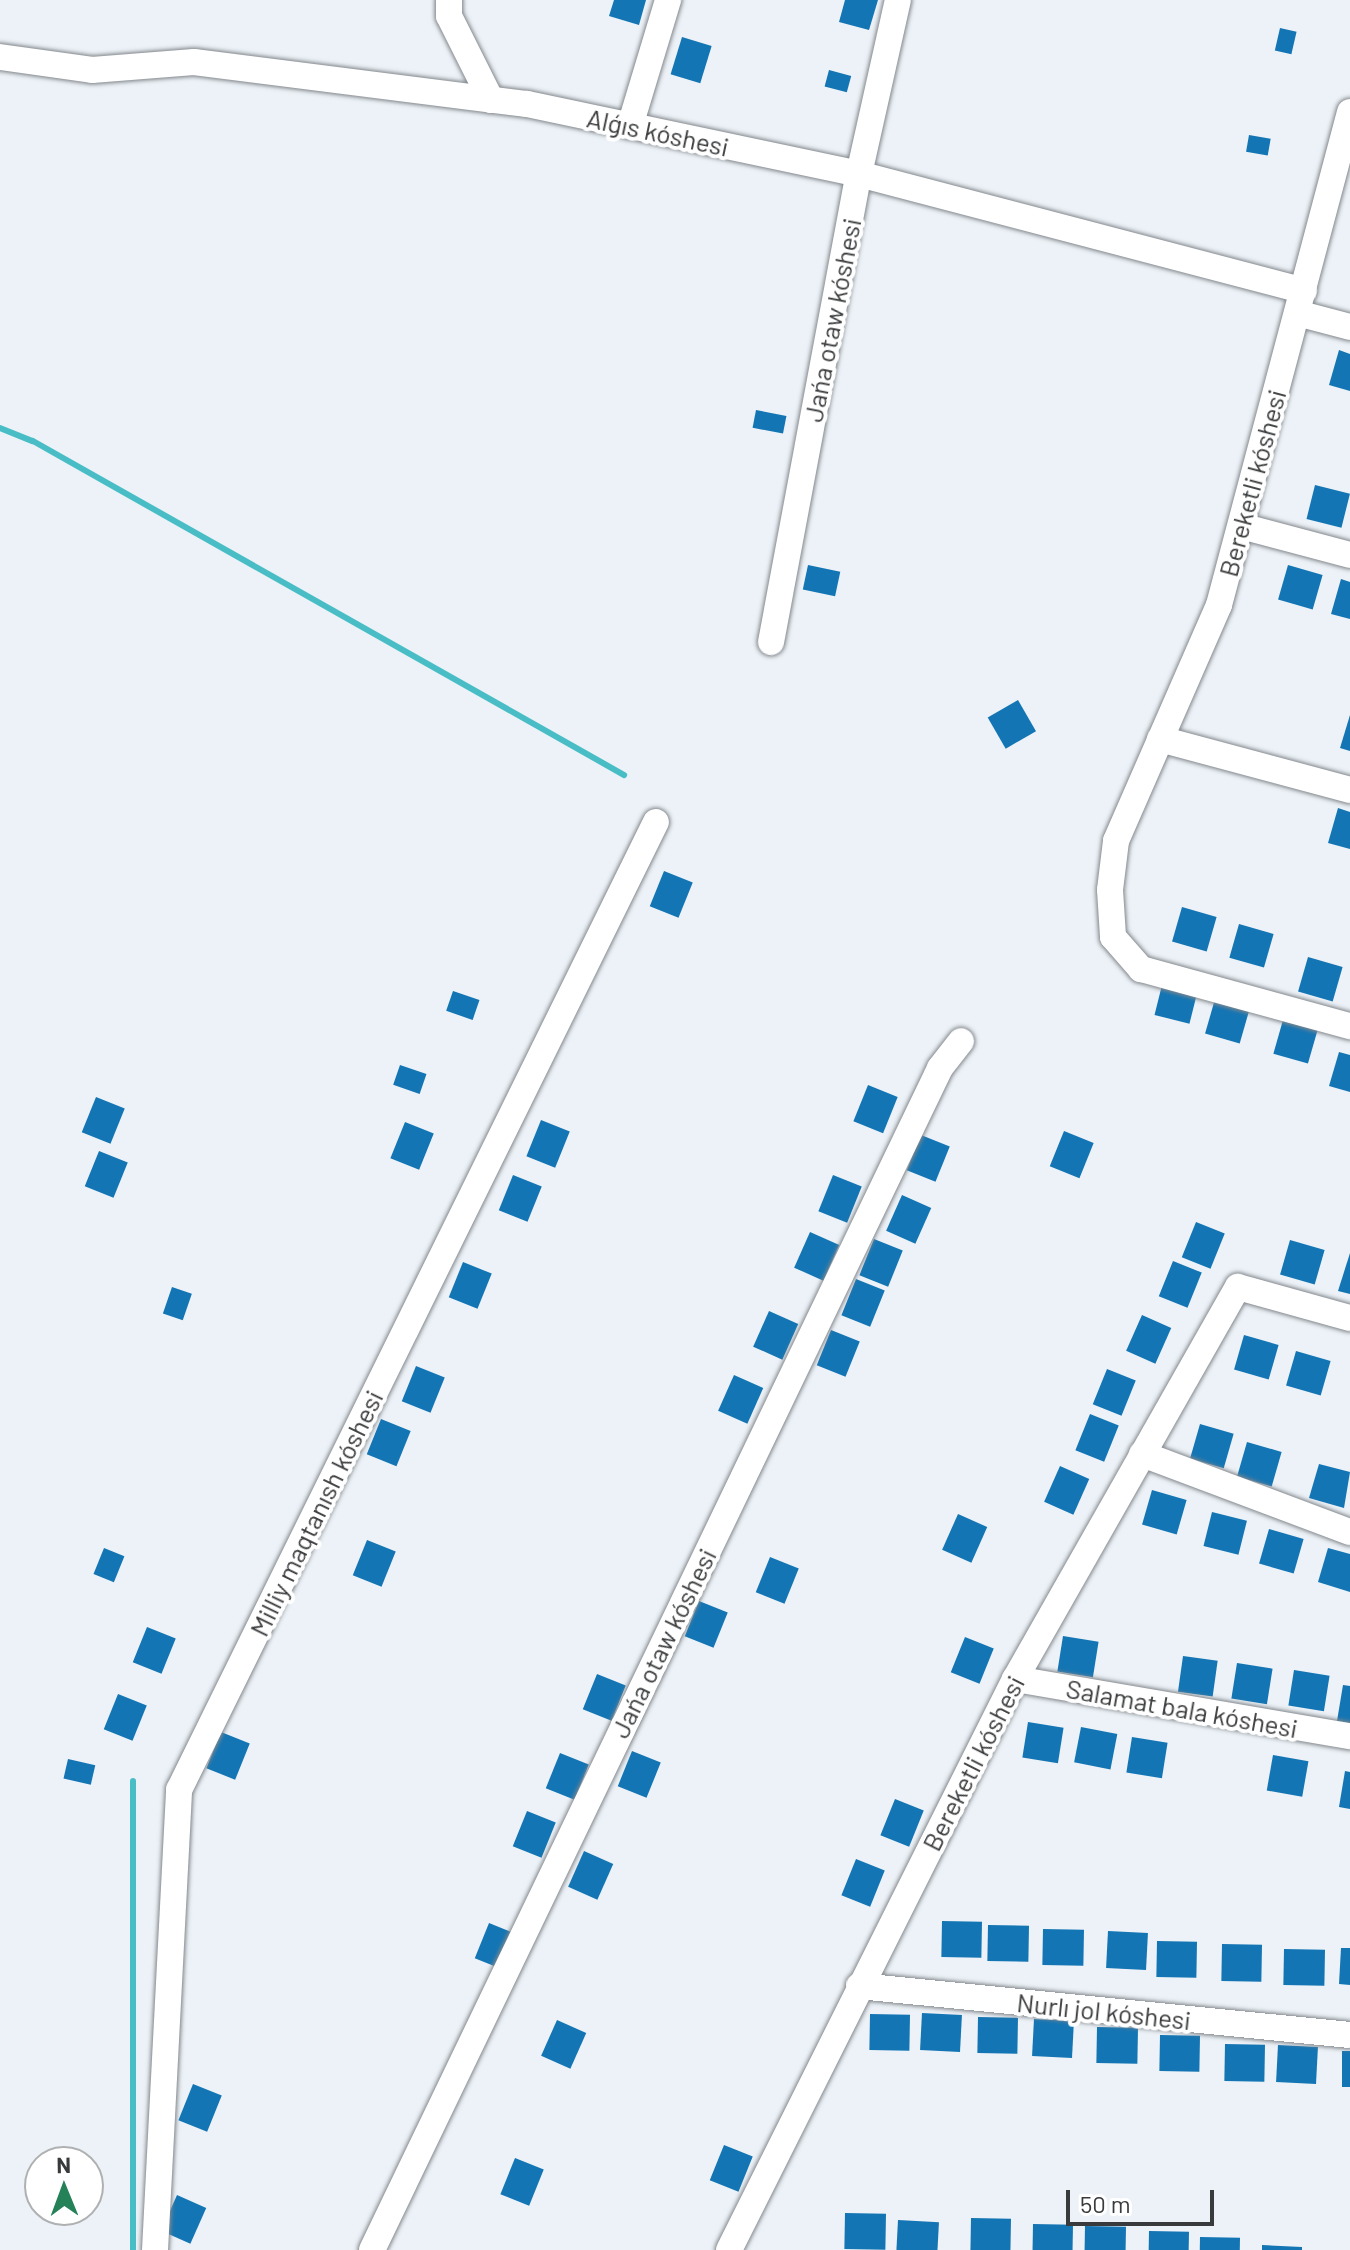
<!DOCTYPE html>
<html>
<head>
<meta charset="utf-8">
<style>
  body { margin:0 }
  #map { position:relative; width:1350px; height:2250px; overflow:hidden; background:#ecf2f7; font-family:Barlow,sans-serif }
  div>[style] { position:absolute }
  .stream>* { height:6px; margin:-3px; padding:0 3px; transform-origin:3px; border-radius:3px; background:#49bdc6 }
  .building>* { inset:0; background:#1375b4; transform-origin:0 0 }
  .roads { filter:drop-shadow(0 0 2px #83888d) drop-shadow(0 0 2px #83888d) }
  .minor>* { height:26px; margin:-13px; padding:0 13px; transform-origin:13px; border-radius:13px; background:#fff }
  span { translate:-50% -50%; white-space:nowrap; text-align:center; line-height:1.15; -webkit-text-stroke:8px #fff; paint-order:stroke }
  .street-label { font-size:26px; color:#383a3c }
  .north { position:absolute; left:24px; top:2146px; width:80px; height:80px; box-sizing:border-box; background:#fff; border:2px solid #afb0b1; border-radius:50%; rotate:359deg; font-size:22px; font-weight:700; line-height:32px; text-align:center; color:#383a3c }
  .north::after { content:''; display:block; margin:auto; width:28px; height:36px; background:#248158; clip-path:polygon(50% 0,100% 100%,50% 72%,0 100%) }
  .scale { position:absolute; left:1066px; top:2190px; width:148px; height:36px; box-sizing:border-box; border:4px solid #383a3c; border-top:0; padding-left:10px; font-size:24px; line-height:28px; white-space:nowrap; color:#383a3c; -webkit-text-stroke:6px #fff; paint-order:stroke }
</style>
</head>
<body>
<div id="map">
  <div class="stream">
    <i style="left:0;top:428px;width:35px;rotate:22deg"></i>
    <i style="left:33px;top:441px;width:679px;rotate:29.47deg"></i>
    <i style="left:133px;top:1781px;width:469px;rotate:90deg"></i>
  </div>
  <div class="building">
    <i style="clip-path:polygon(614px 0,646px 0,639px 25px,609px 16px)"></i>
    <i style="clip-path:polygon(845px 0,878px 0,869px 30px,839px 22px)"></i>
    <i style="left:1280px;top:28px;width:17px;height:23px;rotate:13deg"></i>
    <i style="left:682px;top:37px;width:31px;height:39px;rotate:17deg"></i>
    <i style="left:829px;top:70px;width:23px;height:17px;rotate:15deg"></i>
    <i style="left:1249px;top:135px;width:22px;height:17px;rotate:10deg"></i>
    <i style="clip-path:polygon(1339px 350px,1350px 354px,1350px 391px,1329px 385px)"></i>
    <i style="left:756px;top:410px;width:31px;height:18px;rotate:11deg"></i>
    <i style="left:1315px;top:485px;width:36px;height:35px;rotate:14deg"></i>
    <i style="left:808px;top:565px;width:33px;height:25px;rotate:12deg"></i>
    <i style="left:1288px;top:565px;width:36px;height:36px;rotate:16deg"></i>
    <i style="clip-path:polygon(1341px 579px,1350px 582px,1350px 619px,1331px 614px)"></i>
    <i style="left:1018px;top:700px;width:36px;height:35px;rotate:60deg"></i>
    <i style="clip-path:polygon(1350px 715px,1350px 751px,1340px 748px)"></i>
    <i style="clip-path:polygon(1338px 808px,1350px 812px,1350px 849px,1328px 843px)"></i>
    <i style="left:664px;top:871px;width:31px;height:38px;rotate:22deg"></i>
    <i style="left:1182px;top:907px;width:36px;height:36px;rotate:16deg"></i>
    <i style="left:1239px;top:924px;width:36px;height:35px;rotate:16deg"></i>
    <i style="left:1308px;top:957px;width:36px;height:36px;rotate:16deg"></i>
    <i style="left:1163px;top:981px;width:36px;height:35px;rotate:14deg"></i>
    <i style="left:453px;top:991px;width:28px;height:21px;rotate:19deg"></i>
    <i style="left:1215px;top:999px;width:36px;height:36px;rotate:16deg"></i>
    <i style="left:1283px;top:1020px;width:36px;height:35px;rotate:16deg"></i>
    <i style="clip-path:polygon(1339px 1052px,1350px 1055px,1350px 1092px,1329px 1086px)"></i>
    <i style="left:400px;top:1065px;width:28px;height:21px;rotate:19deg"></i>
    <i style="left:868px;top:1085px;width:32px;height:39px;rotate:22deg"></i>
    <i style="left:96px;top:1097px;width:31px;height:38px;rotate:22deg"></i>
    <i style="left:541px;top:1120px;width:31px;height:39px;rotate:22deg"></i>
    <i style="left:405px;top:1122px;width:31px;height:39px;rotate:22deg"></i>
    <i style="left:1064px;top:1131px;width:32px;height:38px;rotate:22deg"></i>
    <i style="left:921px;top:1135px;width:31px;height:38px;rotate:22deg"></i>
    <i style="left:99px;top:1151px;width:31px;height:38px;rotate:22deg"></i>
    <i style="left:513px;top:1175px;width:31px;height:38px;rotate:22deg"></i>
    <i style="left:833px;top:1175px;width:31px;height:39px;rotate:22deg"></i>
    <i style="left:902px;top:1195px;width:32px;height:39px;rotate:24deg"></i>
    <i style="left:1196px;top:1222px;width:31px;height:38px;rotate:22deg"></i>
    <i style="left:810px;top:1232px;width:32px;height:39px;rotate:24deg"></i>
    <i style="left:874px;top:1239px;width:31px;height:39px;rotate:22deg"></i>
    <i style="left:1290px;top:1240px;width:36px;height:36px;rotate:16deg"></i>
    <i style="clip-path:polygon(1350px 1253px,1350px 1294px,1338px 1291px)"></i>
    <i style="left:1173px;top:1261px;width:31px;height:38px;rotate:22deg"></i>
    <i style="left:463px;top:1262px;width:31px;height:38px;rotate:22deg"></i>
    <i style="left:856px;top:1279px;width:31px;height:39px;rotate:22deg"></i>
    <i style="left:172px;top:1287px;width:21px;height:28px;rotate:19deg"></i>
    <i style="left:769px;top:1311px;width:32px;height:39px;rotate:24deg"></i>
    <i style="left:1142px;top:1315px;width:32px;height:39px;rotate:24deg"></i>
    <i style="left:831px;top:1330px;width:31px;height:38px;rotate:22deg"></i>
    <i style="left:1244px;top:1335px;width:36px;height:36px;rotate:16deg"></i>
    <i style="left:1296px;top:1351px;width:36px;height:36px;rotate:16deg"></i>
    <i style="left:416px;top:1366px;width:31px;height:38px;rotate:22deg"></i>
    <i style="left:1107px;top:1369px;width:31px;height:38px;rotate:22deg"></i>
    <i style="left:734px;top:1375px;width:32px;height:39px;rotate:24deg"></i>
    <i style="left:1090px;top:1414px;width:31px;height:39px;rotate:22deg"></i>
    <i style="left:381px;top:1419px;width:32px;height:38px;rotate:22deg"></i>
    <i style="left:1200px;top:1424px;width:35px;height:36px;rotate:16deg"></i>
    <i style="left:1247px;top:1442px;width:36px;height:36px;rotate:16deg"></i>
    <i style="clip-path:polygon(1319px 1464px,1350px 1472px,1344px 1508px,1309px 1498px)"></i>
    <i style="left:1060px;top:1466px;width:32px;height:39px;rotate:24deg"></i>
    <i style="left:1152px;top:1490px;width:36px;height:36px;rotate:16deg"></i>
    <i style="left:1212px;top:1512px;width:36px;height:35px;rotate:14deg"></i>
    <i style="left:958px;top:1514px;width:32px;height:39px;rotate:24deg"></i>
    <i style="left:1269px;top:1529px;width:36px;height:36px;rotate:16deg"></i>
    <i style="left:367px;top:1540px;width:31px;height:38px;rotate:22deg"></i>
    <i style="left:104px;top:1548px;width:22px;height:28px;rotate:22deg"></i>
    <i style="clip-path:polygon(1328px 1548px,1350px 1554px,1350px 1592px,1318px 1582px)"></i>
    <i style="left:770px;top:1557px;width:31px;height:38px;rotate:22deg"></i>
    <i style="left:699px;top:1601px;width:31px;height:38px;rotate:22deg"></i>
    <i style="left:147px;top:1627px;width:31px;height:38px;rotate:22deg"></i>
    <i style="left:1063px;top:1636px;width:36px;height:36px;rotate:9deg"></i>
    <i style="left:965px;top:1637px;width:31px;height:38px;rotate:22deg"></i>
    <i style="left:1183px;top:1656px;width:35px;height:36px;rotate:8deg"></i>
    <i style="left:1237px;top:1663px;width:36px;height:36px;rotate:9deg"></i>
    <i style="left:1294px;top:1670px;width:36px;height:36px;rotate:9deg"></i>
    <i style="left:597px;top:1674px;width:31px;height:38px;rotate:22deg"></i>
    <i style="clip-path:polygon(1343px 1685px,1350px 1686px,1350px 1723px,1337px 1721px)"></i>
    <i style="left:118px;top:1694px;width:31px;height:38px;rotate:22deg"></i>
    <i style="left:1028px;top:1722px;width:36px;height:36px;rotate:9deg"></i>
    <i style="left:1081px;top:1727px;width:37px;height:36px;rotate:11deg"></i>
    <i style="left:221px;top:1732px;width:31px;height:39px;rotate:22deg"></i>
    <i style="left:1132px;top:1737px;width:36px;height:36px;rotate:9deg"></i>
    <i style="left:632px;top:1751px;width:31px;height:38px;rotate:22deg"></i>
    <i style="left:560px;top:1753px;width:31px;height:38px;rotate:22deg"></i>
    <i style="left:1273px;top:1755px;width:36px;height:36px;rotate:10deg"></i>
    <i style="left:68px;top:1759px;width:28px;height:20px;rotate:13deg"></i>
    <i style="clip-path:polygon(1345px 1771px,1350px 1772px,1350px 1809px,1339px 1807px)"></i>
    <i style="left:895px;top:1799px;width:31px;height:39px;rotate:22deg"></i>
    <i style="left:527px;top:1811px;width:31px;height:38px;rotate:22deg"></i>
    <i style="left:584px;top:1851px;width:32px;height:39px;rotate:24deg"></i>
    <i style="left:856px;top:1859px;width:31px;height:39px;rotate:22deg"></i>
    <i style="left:942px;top:1921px;width:40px;height:36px;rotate:1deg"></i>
    <i style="left:489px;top:1923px;width:31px;height:38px;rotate:22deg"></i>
    <i style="left:988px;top:1925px;width:41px;height:36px;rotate:1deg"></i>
    <i style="left:1043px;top:1929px;width:41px;height:36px;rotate:1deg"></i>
    <i style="left:1108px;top:1931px;width:40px;height:37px;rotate:3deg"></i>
    <i style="left:1157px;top:1941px;width:40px;height:36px;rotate:1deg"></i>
    <i style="left:1222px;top:1944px;width:40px;height:37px;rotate:1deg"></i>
    <i style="clip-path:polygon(1341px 1948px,1350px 1948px,1350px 1985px,1339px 1984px)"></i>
    <i style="left:1284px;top:1949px;width:41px;height:36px;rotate:1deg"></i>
    <i style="left:922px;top:2013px;width:40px;height:37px;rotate:3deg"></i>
    <i style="left:870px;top:2014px;width:40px;height:36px;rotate:1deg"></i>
    <i style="left:978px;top:2017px;width:40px;height:36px;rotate:1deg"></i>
    <i style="left:1034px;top:2019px;width:40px;height:37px;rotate:3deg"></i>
    <i style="left:557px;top:2020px;width:32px;height:39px;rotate:24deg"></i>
    <i style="left:1097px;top:2027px;width:41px;height:36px;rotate:1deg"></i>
    <i style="left:1160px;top:2035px;width:40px;height:36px;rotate:1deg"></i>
    <i style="left:1225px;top:2044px;width:40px;height:37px;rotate:1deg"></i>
    <i style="left:1278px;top:2045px;width:40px;height:37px;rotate:3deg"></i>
    <i style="left:1342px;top:2051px;width:8px;height:36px"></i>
    <i style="left:193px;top:2084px;width:31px;height:39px;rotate:22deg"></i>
    <i style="left:724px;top:2145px;width:31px;height:38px;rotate:22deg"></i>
    <i style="left:515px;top:2158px;width:31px;height:39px;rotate:22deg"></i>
    <i style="left:177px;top:2195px;width:32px;height:39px;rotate:24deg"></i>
    <i style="left:845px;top:2213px;width:41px;height:36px;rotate:1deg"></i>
    <i style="left:971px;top:2218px;width:40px;height:32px;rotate:1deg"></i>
    <i style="left:898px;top:2220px;width:41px;height:30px;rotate:3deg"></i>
    <i style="left:1033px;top:2224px;width:40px;height:26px;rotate:1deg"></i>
    <i style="left:1085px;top:2226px;width:41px;height:24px;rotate:1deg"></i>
    <i style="left:1149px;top:2231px;width:40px;height:19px;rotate:1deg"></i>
    <i style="left:1200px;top:2237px;width:40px;height:13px;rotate:1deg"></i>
    <i style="clip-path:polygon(1262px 2245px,1302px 2247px,1302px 2250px,1262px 2250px)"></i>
  </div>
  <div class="roads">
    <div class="minor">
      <i style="left:449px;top:0;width:16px;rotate:90deg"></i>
      <i style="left:449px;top:16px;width:94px;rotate:63.4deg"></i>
      <i style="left:0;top:57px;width:93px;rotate:8deg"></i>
      <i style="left:92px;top:70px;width:102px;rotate:-4.5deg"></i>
      <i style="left:194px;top:62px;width:336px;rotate:7.2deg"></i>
      <i style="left:527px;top:104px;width:339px;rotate:11.9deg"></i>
      <i style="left:859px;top:174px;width:460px;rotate:14.7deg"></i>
      <i style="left:1350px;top:112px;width:510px;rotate:104.88deg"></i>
      <i style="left:1219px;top:605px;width:257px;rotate:113.6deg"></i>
      <i style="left:1116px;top:841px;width:49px;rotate:97deg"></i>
      <i style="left:1110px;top:890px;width:47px;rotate:86.3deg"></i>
      <i style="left:1113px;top:937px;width:43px;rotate:48.8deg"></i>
      <i style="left:1141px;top:969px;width:217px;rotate:15.3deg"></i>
      <i style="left:630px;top:126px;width:132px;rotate:-73.2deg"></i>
      <i style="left:1297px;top:313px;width:55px;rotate:14.8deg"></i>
      <i style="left:1241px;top:526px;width:113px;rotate:14.9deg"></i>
      <i style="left:771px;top:642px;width:476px;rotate:-79.4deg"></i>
      <i style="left:859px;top:174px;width:178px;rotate:-77.4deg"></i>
      <i style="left:1160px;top:739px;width:197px;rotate:15deg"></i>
      <i style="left:1142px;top:1454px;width:222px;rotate:20.6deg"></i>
      <i style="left:1015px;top:1679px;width:340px;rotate:9.7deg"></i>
      <i style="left:859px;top:1986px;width:493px;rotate:5.7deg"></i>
      <i style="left:155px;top:2250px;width:461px;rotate:-87deg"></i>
      <i style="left:179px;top:1790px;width:1079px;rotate:-63.77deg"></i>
      <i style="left:372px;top:2250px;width:1311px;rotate:-64.33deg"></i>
      <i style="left:940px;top:1068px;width:34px;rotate:-52deg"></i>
      <i style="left:729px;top:2250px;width:639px;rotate:-63.39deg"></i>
      <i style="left:1015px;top:1679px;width:451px;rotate:-60.4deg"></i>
      <i style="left:1238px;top:1287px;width:116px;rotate:15.5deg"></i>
    </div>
  </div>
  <div class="street-label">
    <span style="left:658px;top:132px;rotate:12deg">Alǵıs kóshesi</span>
    <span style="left:832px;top:320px;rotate:-79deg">Jańa otaw kóshesi</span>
    <span style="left:1252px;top:483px;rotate:-75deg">Bereketli kóshesi</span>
    <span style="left:316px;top:1513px;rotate:-64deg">Milliy maqtanısh kóshesi</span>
    <span style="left:663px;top:1643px;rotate:-64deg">Jańa otaw kóshesi</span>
    <span style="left:1182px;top:1708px;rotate:10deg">Salamat bala kóshesi</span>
    <span style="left:973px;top:1763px;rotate:-63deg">Bereketli kóshesi</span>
    <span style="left:1104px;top:2011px;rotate:6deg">Nurlı jol kóshesi</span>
  </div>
  <div class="north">N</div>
  <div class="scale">50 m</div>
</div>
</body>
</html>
